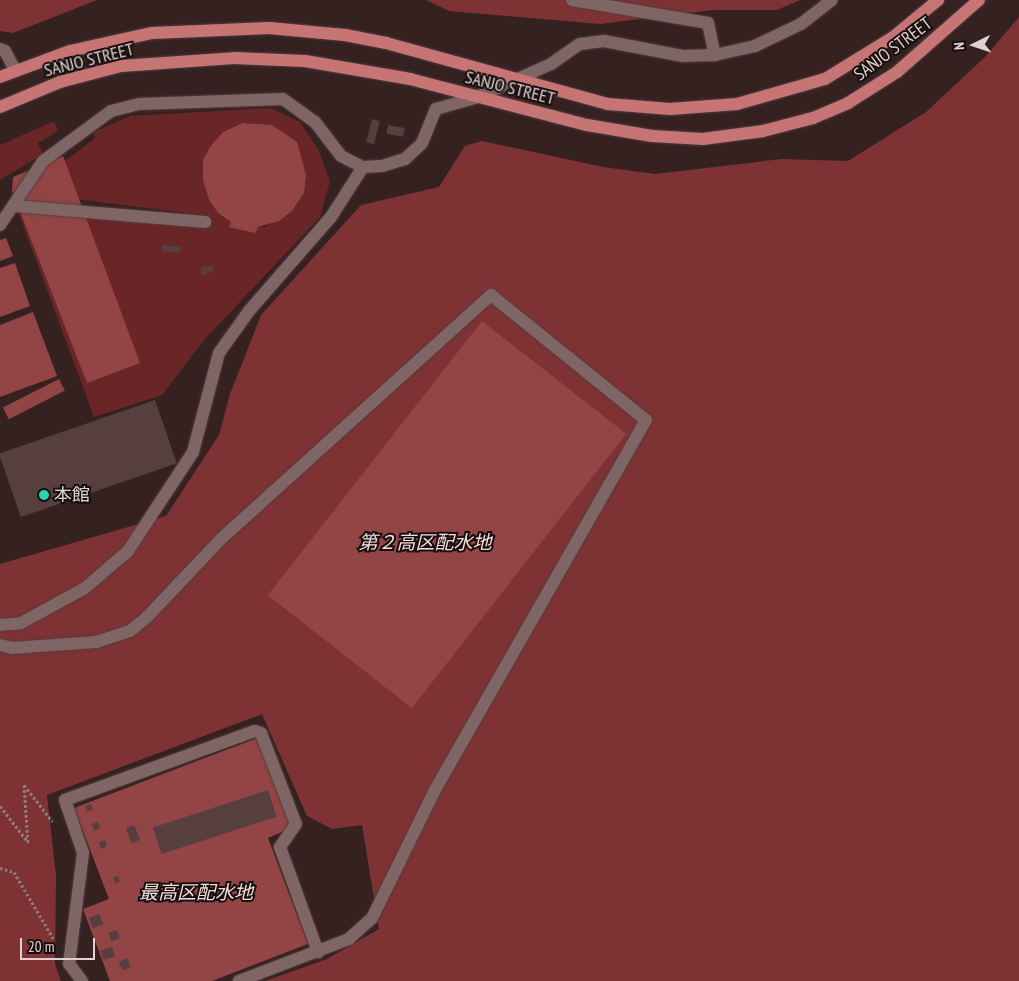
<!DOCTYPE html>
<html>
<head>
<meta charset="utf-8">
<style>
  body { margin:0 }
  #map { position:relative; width:1019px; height:981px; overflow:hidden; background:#362121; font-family:"PT Sans Narrow","Noto Sans JP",sans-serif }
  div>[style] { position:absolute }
  .green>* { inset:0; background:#6a2527 }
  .forest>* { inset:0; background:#7f3234 }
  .water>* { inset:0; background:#934444; transform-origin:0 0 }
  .building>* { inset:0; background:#563f3e; transform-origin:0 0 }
  .path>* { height:3px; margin-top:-1.5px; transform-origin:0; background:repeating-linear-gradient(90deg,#8d7c7c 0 2.5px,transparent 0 5px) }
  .roads { filter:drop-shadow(0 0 1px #503e3e) drop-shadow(0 0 1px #503e3e) }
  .minor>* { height:12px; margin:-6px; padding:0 6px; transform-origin:6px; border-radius:6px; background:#7f6665 }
  .major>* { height:12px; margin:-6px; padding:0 6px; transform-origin:6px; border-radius:6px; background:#c67474 }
  .dots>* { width:14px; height:14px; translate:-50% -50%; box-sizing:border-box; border:2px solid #170e0e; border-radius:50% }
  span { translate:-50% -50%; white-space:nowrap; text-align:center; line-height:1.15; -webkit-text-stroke:4px #170e0e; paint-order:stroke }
  .street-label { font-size:18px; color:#e1d2d2 }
  .poi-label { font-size:18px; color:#e1d2d2 }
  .left { translate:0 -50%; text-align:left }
  .water-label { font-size:19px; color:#f5dcdb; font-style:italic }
  .north { position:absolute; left:949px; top:20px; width:50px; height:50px; -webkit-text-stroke:4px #170e0e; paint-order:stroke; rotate:266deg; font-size:14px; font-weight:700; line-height:20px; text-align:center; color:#e1d2d2 }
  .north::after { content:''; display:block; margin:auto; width:18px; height:22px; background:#e1d2d2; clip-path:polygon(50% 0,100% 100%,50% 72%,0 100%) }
  .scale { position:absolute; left:20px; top:938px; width:75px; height:22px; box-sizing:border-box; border:2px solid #e1d2d2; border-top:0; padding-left:6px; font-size:15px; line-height:18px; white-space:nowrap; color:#e1d2d2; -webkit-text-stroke:4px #170e0e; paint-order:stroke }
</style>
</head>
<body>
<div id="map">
  <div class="green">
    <i style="clip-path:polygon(evenodd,271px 108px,300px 122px,318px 149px,330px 181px,320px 217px,205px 339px,162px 395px,94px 417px,19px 214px,52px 211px,206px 229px,208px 216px,37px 194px,57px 167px,95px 138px,94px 132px,130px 116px,271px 108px,203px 180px,292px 211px,264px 227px,229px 227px,231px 222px,218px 213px,209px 200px,203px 180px)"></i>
    <i style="clip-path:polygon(54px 121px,58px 131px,38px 143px,43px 154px,0 180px,0 145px)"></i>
  </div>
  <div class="forest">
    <i style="clip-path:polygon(0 0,97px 0,13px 33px,0 31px)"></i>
    <i style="clip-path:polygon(426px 0,800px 0,777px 10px,713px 10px,600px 24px,449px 11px)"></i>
    <i style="clip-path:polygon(1019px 17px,1019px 981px,265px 981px,327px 959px,379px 929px,362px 825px,332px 829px,307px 816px,262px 714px,47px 795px,56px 876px,55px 964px,61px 981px,0 981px,0 564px,166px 516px,219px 435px,230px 394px,261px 315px,361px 205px,439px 187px,465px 146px,482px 141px,603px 167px,655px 174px,782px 159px,848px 161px,926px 112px,985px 57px)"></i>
  </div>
  <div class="water">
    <i style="clip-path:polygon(243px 123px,272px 125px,297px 142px,306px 175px,304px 193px,292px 211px,279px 221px,258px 227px,255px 233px,229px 227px,231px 222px,218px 213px,209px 200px,203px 180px,203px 160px,210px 147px,223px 132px)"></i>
    <i style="clip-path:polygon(63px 156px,140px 363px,87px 383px,12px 191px,13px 177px)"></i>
    <i style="clip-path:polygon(6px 238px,13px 256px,0 261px,0 240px)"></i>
    <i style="clip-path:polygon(15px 263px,30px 306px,0 317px,0 268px)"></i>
    <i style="clip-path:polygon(33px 312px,57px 376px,0 397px,0 325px)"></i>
    <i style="left:482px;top:321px;width:183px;height:348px;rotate:38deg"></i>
    <i style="left:59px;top:379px;width:13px;height:63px;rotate:63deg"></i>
    <i style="clip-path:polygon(257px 738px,291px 828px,268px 838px,308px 944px,212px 981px,110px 981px,83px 909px,109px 899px,74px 808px)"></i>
  </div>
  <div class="building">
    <i style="left:372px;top:119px;width:8px;height:24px;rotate:14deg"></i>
    <i style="left:388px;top:125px;width:17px;height:9px;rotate:10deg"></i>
    <i style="left:162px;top:245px;width:19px;height:6px;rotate:6deg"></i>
    <i style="left:212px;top:265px;width:7px;height:12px;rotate:74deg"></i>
    <i style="left:155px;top:400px;width:67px;height:165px;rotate:71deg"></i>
    <i style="left:268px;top:790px;width:28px;height:121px;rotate:72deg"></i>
    <i style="left:91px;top:804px;width:6px;height:6px;rotate:72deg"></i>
    <i style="clip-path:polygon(98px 822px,100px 828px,94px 831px,92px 824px)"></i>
    <i style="left:134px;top:825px;width:16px;height:9px;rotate:68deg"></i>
    <i style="clip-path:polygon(105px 840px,107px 846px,101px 849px,99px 842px)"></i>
    <i style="left:118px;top:876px;width:6px;height:5px;rotate:72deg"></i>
    <i style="left:99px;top:914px;width:11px;height:11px;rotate:68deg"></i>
    <i style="left:117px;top:930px;width:9px;height:9px;rotate:72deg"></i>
    <i style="left:112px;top:947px;width:10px;height:12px;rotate:73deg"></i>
    <i style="left:127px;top:958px;width:10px;height:9px;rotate:66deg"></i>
  </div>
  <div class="path">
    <i style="left:0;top:806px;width:46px;rotate:52.1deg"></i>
    <i style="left:28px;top:842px;width:57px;rotate:-94deg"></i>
    <i style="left:24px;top:785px;width:46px;rotate:52.1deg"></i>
    <i style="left:0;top:868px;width:15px;rotate:16deg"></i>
    <i style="left:14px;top:872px;width:77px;rotate:59.4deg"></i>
  </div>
  <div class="roads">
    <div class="minor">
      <i style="left:572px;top:0;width:138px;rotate:9.6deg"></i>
      <i style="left:708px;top:23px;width:33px;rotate:78deg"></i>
      <i style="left:0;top:49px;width:5px;rotate:22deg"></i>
      <i style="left:5px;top:51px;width:21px;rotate:62deg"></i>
      <i style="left:15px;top:206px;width:191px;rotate:4.8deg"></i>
      <i style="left:0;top:225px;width:77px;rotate:-56.1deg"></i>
      <i style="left:43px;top:161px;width:84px;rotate:-36.3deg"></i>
      <i style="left:111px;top:111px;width:29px;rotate:-14deg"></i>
      <i style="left:139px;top:104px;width:144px;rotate:-2deg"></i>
      <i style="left:283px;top:99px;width:39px;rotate:36deg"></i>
      <i style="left:315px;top:122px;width:43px;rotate:52.6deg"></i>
      <i style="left:341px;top:156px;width:25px;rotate:27deg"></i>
      <i style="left:363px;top:167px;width:19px;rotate:-3deg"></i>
      <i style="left:382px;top:166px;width:24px;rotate:-17deg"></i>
      <i style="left:405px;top:159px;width:23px;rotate:-43deg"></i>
      <i style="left:422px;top:143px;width:37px;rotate:-68deg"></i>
      <i style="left:436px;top:109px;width:41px;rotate:-15.8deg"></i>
      <i style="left:475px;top:98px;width:83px;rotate:-24.1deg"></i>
      <i style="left:551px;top:64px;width:35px;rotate:-35deg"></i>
      <i style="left:580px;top:44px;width:24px;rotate:-7deg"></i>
      <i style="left:604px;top:41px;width:80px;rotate:10.8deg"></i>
      <i style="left:683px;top:56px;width:32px;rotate:-2deg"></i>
      <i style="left:715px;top:55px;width:41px;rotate:-12.7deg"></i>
      <i style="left:755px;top:46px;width:51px;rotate:-25.6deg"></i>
      <i style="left:801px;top:24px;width:39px;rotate:-38deg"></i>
      <i style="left:0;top:625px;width:21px;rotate:-5deg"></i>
      <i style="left:21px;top:623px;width:73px;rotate:-28.7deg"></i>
      <i style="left:85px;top:588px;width:57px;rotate:-40.7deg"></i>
      <i style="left:128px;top:551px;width:118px;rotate:-56.7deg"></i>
      <i style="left:193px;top:452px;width:102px;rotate:-75.3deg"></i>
      <i style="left:219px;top:353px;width:52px;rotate:-54.5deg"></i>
      <i style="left:249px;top:311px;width:125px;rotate:-48.9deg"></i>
      <i style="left:331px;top:217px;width:59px;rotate:-57.4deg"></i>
      <i style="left:0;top:645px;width:12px;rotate:14deg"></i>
      <i style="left:12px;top:648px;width:84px;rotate:-4.1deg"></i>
      <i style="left:96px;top:642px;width:36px;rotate:-18deg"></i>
      <i style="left:130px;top:631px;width:22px;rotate:-39deg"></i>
      <i style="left:147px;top:617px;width:109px;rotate:-46.5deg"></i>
      <i style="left:222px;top:538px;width:363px;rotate:-42.1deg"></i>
      <i style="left:491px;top:295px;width:199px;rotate:38.9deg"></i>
      <i style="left:646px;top:420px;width:424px;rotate:119.7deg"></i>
      <i style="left:436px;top:788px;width:145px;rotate:116.2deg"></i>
      <i style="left:372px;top:918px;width:31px;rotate:138deg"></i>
      <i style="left:349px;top:939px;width:118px;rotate:159.1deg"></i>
      <i style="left:82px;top:981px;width:21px;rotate:-127deg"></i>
      <i style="left:69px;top:964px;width:112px;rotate:-82.8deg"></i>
      <i style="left:83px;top:853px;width:56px;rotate:-108.8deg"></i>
      <i style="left:65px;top:800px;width:202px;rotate:-20deg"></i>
      <i style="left:255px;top:731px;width:6px;rotate:18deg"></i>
      <i style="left:261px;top:733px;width:97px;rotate:69deg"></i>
      <i style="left:296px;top:824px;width:28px;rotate:125deg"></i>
      <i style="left:280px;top:847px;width:112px;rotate:70.1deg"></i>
    </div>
    <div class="major">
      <i style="left:0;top:77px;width:75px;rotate:-20.4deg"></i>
      <i style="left:70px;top:51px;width:84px;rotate:-12.4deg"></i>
      <i style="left:152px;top:33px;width:117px;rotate:-2.4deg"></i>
      <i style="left:269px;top:28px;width:76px;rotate:5.3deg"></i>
      <i style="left:345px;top:35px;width:42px;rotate:11deg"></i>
      <i style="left:386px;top:43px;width:230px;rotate:15.4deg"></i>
      <i style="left:608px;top:104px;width:62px;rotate:4.6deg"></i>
      <i style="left:670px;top:109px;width:67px;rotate:-4.3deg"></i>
      <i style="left:737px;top:104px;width:91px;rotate:-15.9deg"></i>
      <i style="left:825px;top:79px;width:79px;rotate:-31.5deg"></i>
      <i style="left:892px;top:38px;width:60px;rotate:-39.6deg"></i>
      <i style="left:0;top:107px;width:65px;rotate:-22.6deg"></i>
      <i style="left:60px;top:82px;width:63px;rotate:-14.7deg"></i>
      <i style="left:121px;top:66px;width:113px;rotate:-4deg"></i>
      <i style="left:234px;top:58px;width:71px;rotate:2.4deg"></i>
      <i style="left:305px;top:61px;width:107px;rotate:9.7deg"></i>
      <i style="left:410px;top:79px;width:183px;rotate:14.6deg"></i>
      <i style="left:587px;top:125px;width:66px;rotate:9.6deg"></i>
      <i style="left:652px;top:136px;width:51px;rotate:3.4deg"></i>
      <i style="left:703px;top:139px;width:61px;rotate:-7.6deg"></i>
      <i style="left:763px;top:131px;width:52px;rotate:-14.6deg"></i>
      <i style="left:813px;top:118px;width:38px;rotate:-23deg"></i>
      <i style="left:848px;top:103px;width:58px;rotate:-32.3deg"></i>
      <i style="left:897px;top:72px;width:109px;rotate:-41.3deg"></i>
    </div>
  </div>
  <div class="dots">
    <i style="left:44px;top:495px;background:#2bd5ac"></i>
  </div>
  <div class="street-label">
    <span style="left:893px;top:49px;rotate:-37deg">SANJO STREET</span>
    <span style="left:89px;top:60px;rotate:-14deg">SANJO STREET</span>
    <span style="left:510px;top:88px;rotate:14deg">SANJO STREET</span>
  </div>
  <div class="poi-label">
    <span class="left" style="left:54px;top:495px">本館</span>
  </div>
  <div class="water-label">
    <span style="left:425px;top:543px">第２高区配水地</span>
    <span style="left:196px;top:893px">最高区配水地</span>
  </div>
  <div class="north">N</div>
  <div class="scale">20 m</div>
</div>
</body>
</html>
